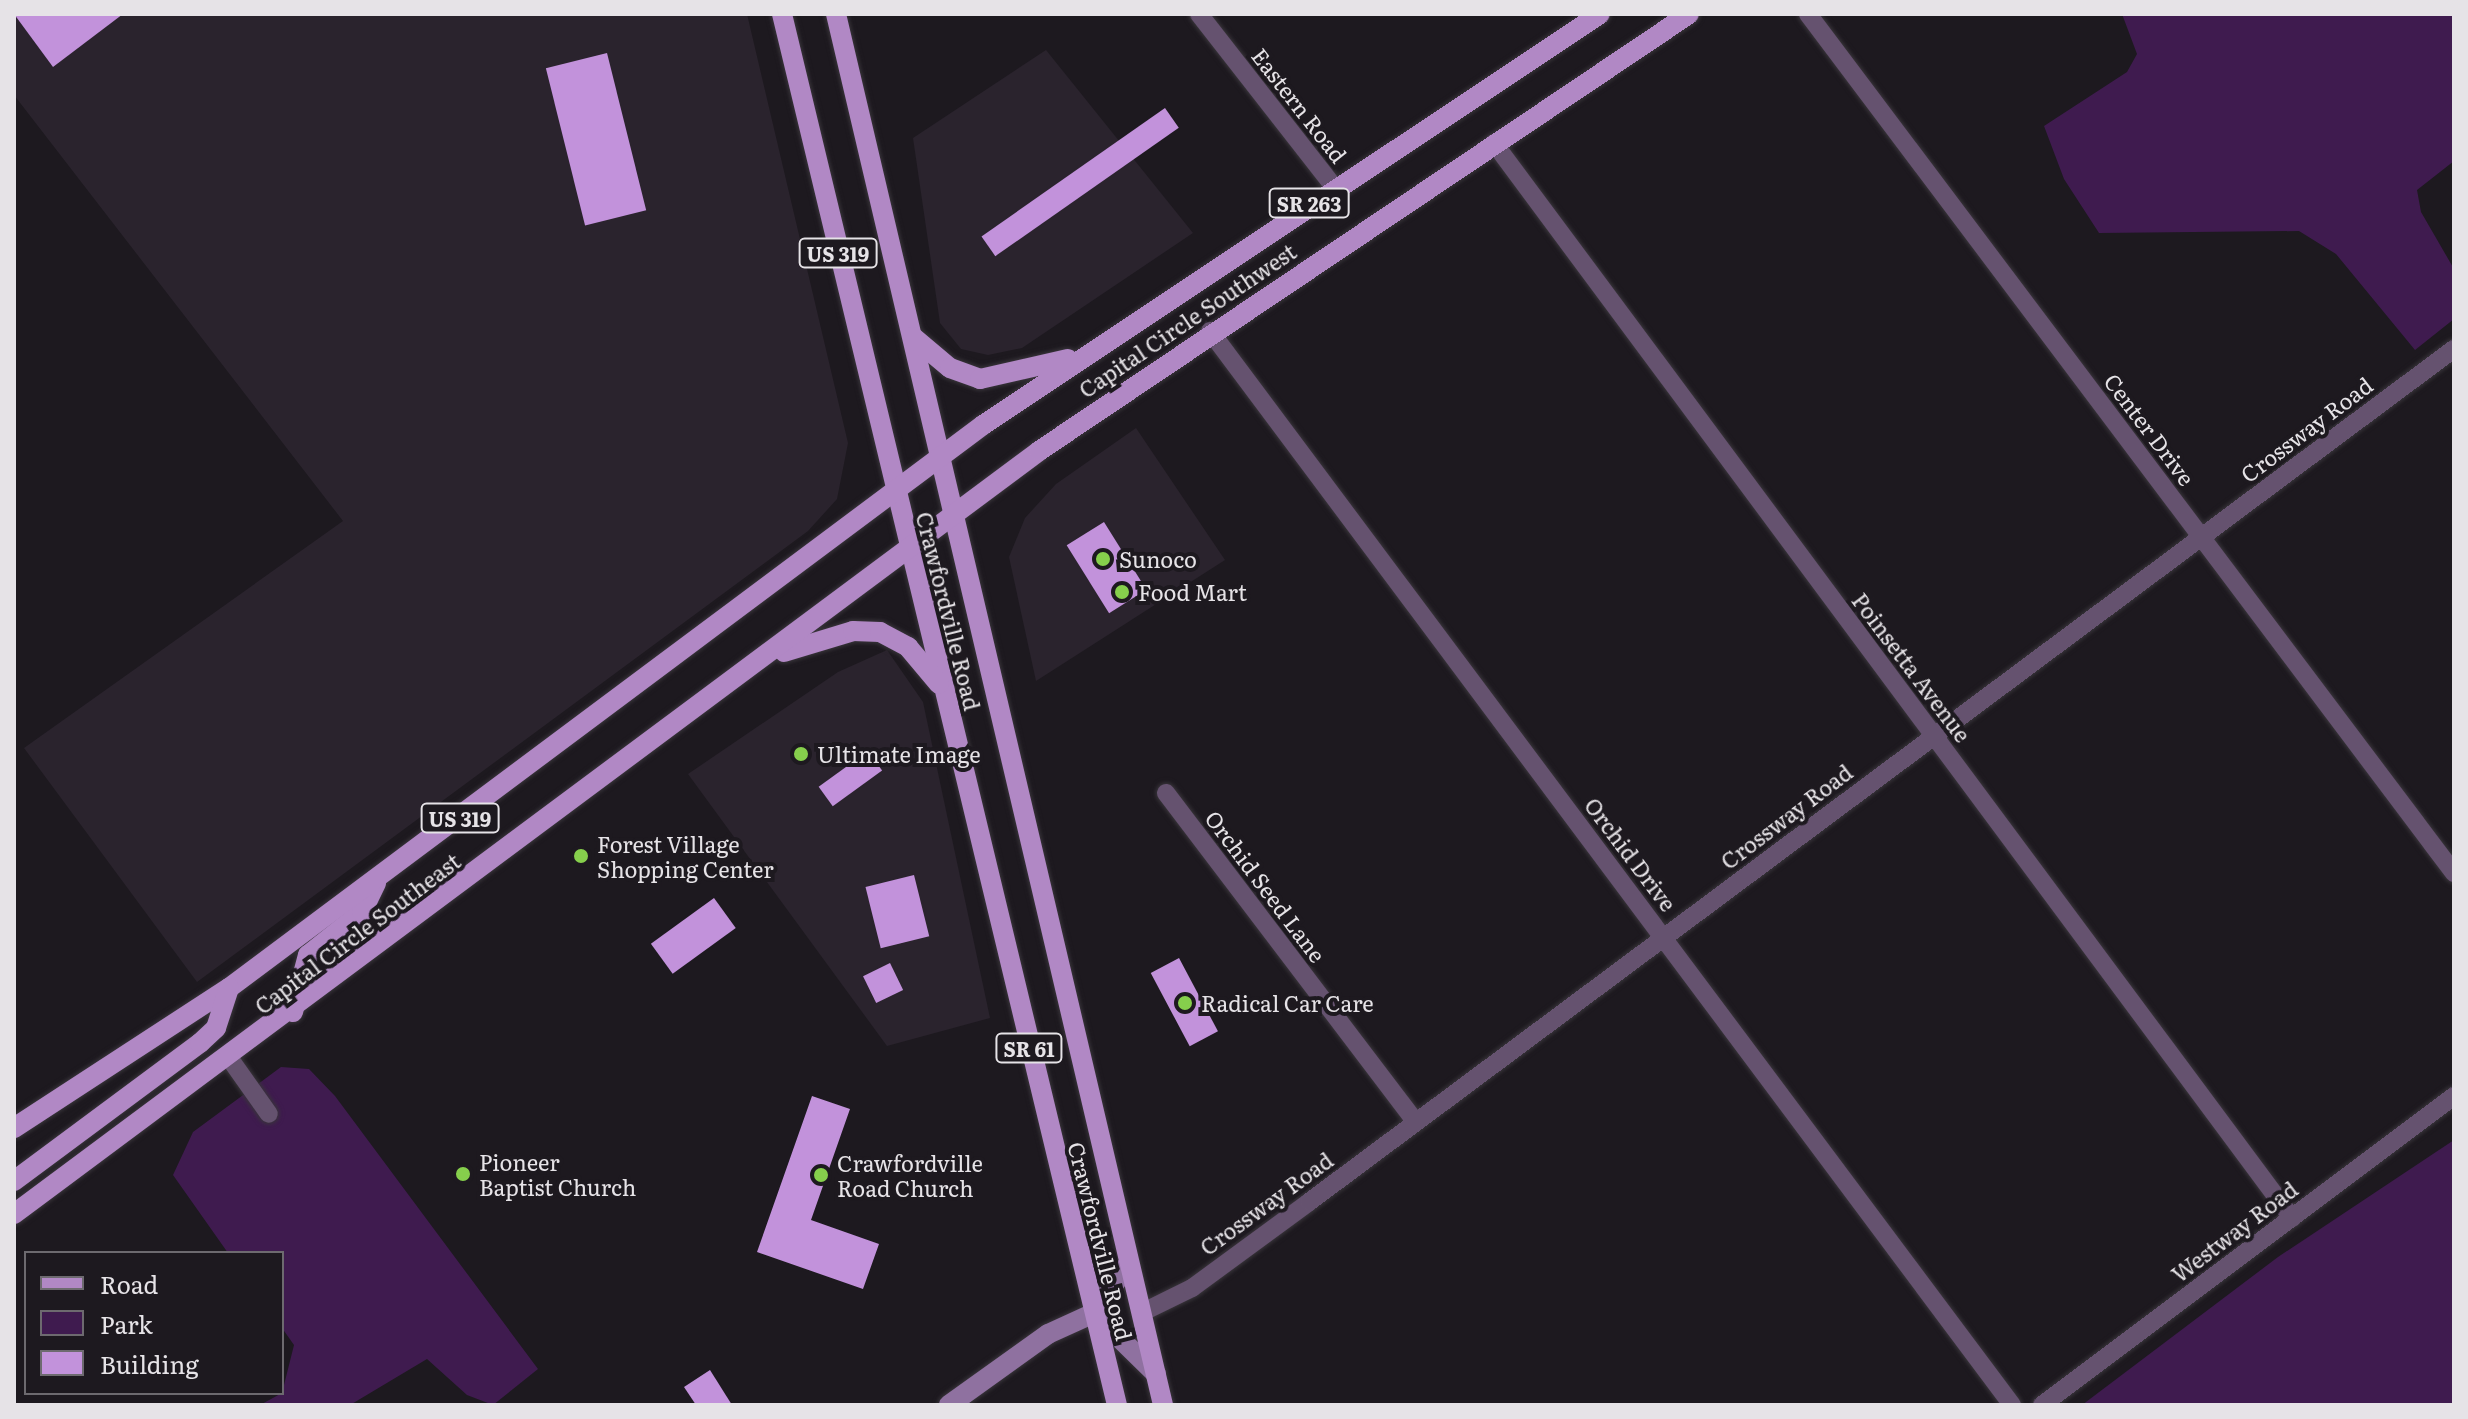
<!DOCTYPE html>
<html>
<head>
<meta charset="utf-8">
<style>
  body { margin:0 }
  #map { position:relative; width:2468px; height:1419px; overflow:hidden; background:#1d191f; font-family:Literata,serif }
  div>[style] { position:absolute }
  .built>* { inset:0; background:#2a232d }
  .green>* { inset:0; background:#3f1b4f }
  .building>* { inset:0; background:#c292db; transform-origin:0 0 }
  .roads { filter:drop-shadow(0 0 2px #39353b) drop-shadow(0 0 2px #39353b) }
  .street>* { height:18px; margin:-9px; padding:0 9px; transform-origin:9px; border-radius:9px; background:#65526f }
  .secondary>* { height:20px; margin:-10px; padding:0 10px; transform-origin:10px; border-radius:10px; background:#8f71a0 }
  .primary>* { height:20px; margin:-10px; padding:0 10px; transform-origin:10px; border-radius:10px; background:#b188c5 }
  .dots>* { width:22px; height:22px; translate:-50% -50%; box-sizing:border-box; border:4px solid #1d191f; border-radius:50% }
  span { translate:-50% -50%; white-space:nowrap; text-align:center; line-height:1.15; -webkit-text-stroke:8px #1d191f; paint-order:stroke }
  .shield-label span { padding:2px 6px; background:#1d191f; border:2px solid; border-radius:6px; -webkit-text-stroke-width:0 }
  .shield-label { font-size:20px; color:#e6e3e7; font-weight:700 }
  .street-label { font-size:22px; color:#e6e3e7 }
  .poi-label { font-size:22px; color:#e6e3e7 }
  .left { translate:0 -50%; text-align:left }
  .frame { position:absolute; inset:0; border:16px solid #e6e3e7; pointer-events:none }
  .legend { position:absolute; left:24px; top:1251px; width:260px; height:144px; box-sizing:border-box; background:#1d191f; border:2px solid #6d6a6f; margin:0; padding:10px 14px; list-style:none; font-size:24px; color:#e6e3e7 }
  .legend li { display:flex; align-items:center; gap:16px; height:40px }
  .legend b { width:40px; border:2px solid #6d6a6f }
</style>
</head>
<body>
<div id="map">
  <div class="built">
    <i style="clip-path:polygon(14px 14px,747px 14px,848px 443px,837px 499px,808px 531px,197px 982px,24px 748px,343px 521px,14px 95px)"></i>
    <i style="clip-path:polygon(1046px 50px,1193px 233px,1022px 348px,988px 355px,961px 349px,940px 323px,913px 138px)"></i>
    <i style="clip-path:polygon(1136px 428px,1225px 560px,1036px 681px,1009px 557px,1025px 518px,1056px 484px)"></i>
    <i style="clip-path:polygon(887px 650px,923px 702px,990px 1018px,887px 1046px,688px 774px,838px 672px)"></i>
  </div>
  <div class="green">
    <i style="clip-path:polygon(2122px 14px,2454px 14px,2454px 161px,2417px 190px,2421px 212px,2454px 269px,2454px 319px,2415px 350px,2336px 254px,2299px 231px,2099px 233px,2064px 179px,2044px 126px,2127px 72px,2137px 54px)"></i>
    <i style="clip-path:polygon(281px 1067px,309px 1069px,335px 1096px,538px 1369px,493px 1405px,467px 1395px,427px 1359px,350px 1405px,260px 1405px,282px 1393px,294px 1345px,282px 1328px,282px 1253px,228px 1253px,173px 1175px,193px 1132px)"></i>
    <i style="clip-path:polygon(2454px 1140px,2454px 1405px,2082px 1405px,2278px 1257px)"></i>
  </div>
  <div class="building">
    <i style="clip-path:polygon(14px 14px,123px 14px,53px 67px)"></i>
    <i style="left:607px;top:53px;width:162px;height:63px;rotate:76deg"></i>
    <i style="left:1165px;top:108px;width:24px;height:224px;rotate:55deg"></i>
    <i style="left:1104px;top:522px;width:80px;height:44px;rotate:58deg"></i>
    <i style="left:868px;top:751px;width:24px;height:61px;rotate:54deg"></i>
    <i style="left:914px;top:875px;width:63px;height:50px;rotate:76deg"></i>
    <i style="left:714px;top:898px;width:37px;height:78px;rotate:54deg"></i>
    <i style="left:1179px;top:958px;width:83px;height:32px;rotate:62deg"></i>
    <i style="left:890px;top:963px;width:30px;height:30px;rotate:64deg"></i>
    <i style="clip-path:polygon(812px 1096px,850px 1109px,811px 1220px,879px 1244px,863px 1289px,757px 1252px)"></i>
    <i style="clip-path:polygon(710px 1370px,732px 1405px,696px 1405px,684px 1387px)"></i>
  </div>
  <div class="roads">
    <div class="street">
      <i style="left:1199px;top:14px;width:219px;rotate:52deg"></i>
      <i style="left:1808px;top:14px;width:1075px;rotate:53.06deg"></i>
      <i style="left:1494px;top:143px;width:1339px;rotate:53.41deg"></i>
      <i style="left:1210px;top:331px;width:1340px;rotate:53.25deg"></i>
      <i style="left:1166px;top:793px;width:413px;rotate:52.8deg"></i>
      <i style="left:230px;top:1059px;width:67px;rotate:54.7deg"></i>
      <i style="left:1141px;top:1313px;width:57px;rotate:-26.1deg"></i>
      <i style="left:1192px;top:1288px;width:145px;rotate:-36.3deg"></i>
      <i style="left:1309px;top:1202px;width:1428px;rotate:-36.69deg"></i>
      <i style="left:2042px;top:1405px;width:515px;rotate:-36.87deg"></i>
    </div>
    <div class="secondary">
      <i style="left:1094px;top:1313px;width:87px;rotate:44.5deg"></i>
      <i style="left:949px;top:1405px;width:122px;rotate:-35.6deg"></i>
      <i style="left:1048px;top:1334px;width:51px;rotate:-24.5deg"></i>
      <i style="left:1094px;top:1313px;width:60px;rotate:-55.2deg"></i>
    </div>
    <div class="primary">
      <i style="left:782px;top:14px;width:1431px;rotate:76.46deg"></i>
      <i style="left:836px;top:14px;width:1429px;rotate:76.77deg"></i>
      <i style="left:913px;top:337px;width:48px;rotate:40deg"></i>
      <i style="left:950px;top:368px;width:32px;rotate:20deg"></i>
      <i style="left:980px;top:379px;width:90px;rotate:-12.8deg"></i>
      <i style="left:784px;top:652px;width:72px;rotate:-16.9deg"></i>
      <i style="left:853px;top:631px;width:27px;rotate:2deg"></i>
      <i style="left:880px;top:632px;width:32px;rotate:28deg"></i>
      <i style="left:908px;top:647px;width:48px;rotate:50deg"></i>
      <i style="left:293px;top:1012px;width:59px;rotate:-75.3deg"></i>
      <i style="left:308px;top:955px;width:69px;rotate:-38.5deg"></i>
      <i style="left:362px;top:912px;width:32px;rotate:-64deg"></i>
      <i style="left:14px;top:1128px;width:257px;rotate:-33.1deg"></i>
      <i style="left:229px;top:988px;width:941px;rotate:-36.75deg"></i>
      <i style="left:983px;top:425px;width:741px;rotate:-33.67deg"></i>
      <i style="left:14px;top:1181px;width:232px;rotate:-36.6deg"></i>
      <i style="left:200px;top:1043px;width:22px;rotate:-43deg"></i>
      <i style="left:216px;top:1028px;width:42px;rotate:-72deg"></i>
      <i style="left:14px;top:1214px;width:1278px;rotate:-36.66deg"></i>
      <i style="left:1039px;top:451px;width:783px;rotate:-33.91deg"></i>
    </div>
  </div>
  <div class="dots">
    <i style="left:1103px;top:559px;background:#86cf4c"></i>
    <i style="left:1122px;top:592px;background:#86cf4c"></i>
    <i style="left:801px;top:754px;background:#86cf4c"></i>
    <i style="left:581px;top:856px;background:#86cf4c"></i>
    <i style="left:1185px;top:1003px;background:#86cf4c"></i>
    <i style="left:463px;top:1174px;background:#86cf4c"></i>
    <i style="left:821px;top:1175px;background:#86cf4c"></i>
  </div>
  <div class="shield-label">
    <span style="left:1309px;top:203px">SR 263</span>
    <span style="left:838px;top:253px">US 319</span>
    <span style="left:460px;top:818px">US 319</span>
    <span style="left:1029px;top:1048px">SR 61</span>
  </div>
  <div class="street-label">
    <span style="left:1300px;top:105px;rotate:52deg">Eastern Road</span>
    <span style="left:1187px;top:320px;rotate:-34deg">Capital Circle Southwest</span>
    <span style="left:2150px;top:429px;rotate:53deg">Center Drive</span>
    <span style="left:2306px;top:429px;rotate:-37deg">Crossway Road</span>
    <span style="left:949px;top:611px;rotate:76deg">Crawfordville Road</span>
    <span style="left:1912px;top:667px;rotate:53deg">Poinsetta Avenue</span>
    <span style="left:1786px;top:816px;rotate:-37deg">Crossway Road</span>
    <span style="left:1631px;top:854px;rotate:53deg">Orchid Drive</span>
    <span style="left:1266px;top:886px;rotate:53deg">Orchid Seed Lane</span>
    <span style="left:357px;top:933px;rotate:-37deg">Capital Circle Southeast</span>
    <span style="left:1266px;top:1203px;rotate:-36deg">Crossway Road</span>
    <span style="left:2234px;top:1231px;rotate:-37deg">Westway Road</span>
    <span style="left:1101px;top:1241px;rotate:76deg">Crawfordville Road</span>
  </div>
  <div class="poi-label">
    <span class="left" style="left:1119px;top:559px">Sunoco</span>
    <span class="left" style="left:1138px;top:592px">Food Mart</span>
    <span class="left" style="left:817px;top:754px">Ultimate Image</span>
    <span class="left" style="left:597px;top:856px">Forest Village<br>Shopping Center</span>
    <span class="left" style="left:1201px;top:1003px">Radical Car Care</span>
    <span class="left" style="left:479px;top:1174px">Pioneer<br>Baptist Church</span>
    <span class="left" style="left:837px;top:1175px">Crawfordville<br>Road Church</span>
  </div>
  <div class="frame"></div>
  <ul class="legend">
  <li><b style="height:10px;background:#b188c5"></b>Road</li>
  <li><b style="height:22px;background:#3f1b4f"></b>Park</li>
  <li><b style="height:22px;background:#c292db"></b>Building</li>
  </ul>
</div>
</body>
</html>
